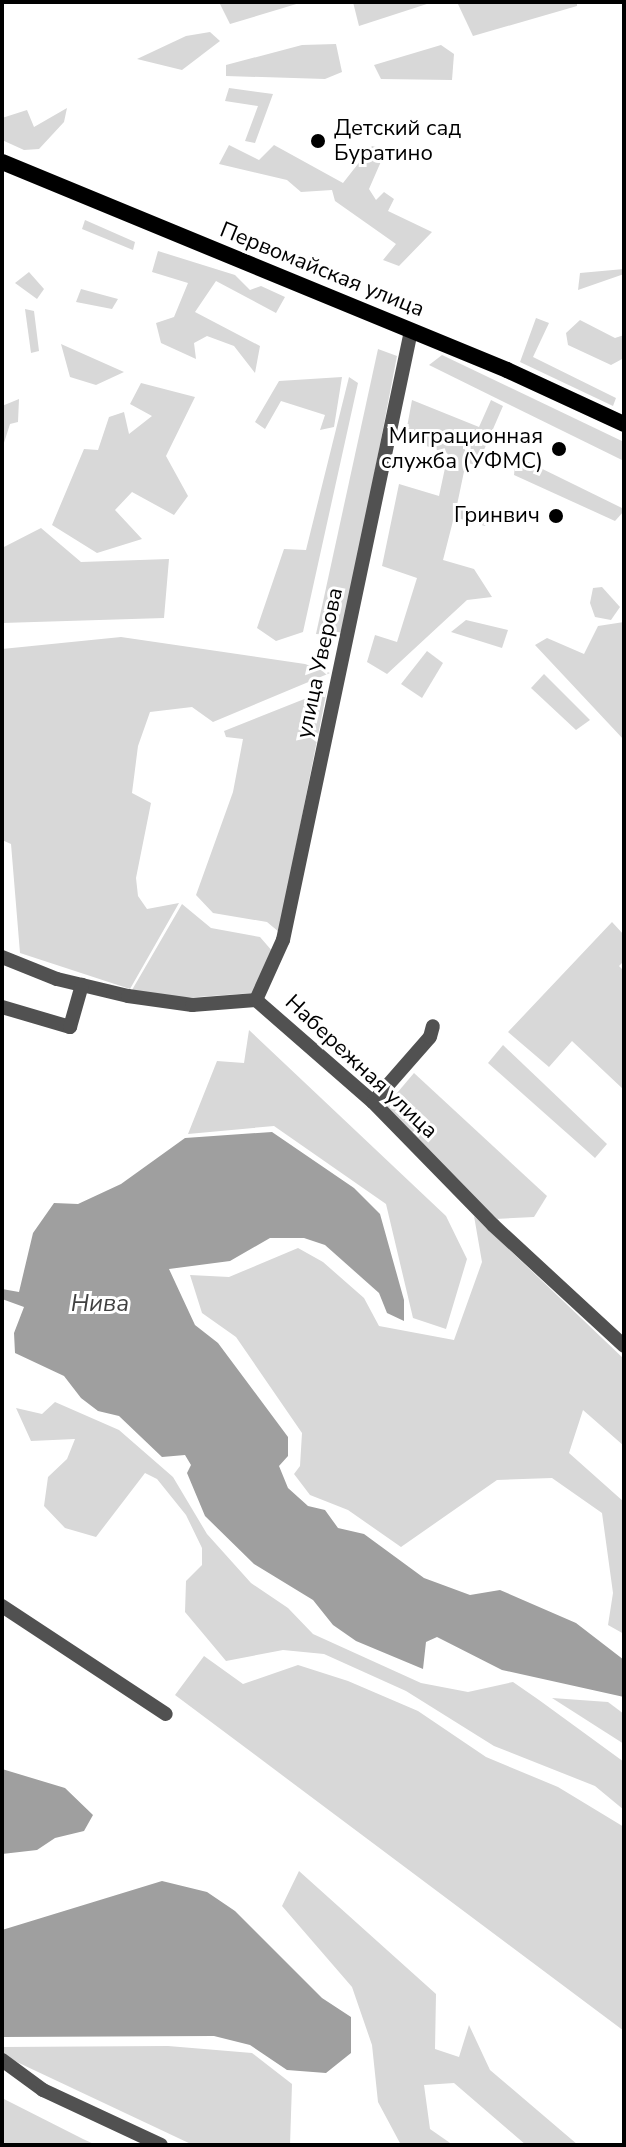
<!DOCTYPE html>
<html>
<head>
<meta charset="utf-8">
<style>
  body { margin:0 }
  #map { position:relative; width:626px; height:2147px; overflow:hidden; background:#fff; font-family:"Nunito Sans",sans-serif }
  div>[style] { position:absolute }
  .green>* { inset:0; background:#d8d8d8 }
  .water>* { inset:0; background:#9f9f9f }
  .minor>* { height:14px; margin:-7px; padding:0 7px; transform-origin:7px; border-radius:7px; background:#515151 }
  .major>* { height:16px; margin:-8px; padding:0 8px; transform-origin:8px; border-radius:8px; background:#000 }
  .dots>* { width:22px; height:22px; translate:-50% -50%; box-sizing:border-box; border:4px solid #fff; border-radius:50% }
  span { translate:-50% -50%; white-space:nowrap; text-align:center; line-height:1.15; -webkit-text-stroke:6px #fff; paint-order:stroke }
  .poi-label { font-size:22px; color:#000 }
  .left { translate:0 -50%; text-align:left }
  .right { translate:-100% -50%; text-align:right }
  .street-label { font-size:22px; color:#000 }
  .water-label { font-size:24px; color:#404040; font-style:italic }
  .frame { position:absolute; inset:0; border:4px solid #000; pointer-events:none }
</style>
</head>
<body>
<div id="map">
  <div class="green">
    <i style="clip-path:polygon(219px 2px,303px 2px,230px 24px)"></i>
    <i style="clip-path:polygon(353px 2px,433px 2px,359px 26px)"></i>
    <i style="clip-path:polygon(457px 2px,577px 2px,577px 6px,473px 36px)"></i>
    <i style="clip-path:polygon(210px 32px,220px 41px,182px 70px,137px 59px,186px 36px)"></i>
    <i style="clip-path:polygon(336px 44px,342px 72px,325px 79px,226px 76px,226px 65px,302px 45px)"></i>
    <i style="clip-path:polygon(441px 45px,454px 54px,452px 80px,381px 79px,374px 65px)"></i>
    <i style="clip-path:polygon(229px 88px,273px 94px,255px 143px,245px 141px,258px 106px,225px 101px)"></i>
    <i style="clip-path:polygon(67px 108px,64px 122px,39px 149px,24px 150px,2px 140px,2px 118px,27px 110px,34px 127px)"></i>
    <i style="clip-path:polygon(229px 145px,259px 160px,274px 145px,343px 183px,372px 146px,386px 150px,369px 189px,376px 200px,384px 192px,394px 199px,388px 211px,432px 232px,399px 266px,383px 260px,396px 244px,335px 201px,332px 190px,301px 192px,287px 180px,219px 164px)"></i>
    <i style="clip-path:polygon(85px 220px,135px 242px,133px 250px,82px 229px)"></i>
    <i style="clip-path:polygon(158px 251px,235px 275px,250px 290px,261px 286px,285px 297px,276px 313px,216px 281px,195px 312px,260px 346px,255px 373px,234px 346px,207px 336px,194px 343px,196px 359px,161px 343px,156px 323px,174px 317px,188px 283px,152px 272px)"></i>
    <i style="clip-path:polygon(624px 269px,624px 274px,578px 290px,580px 273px)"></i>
    <i style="clip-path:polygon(29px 272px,44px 289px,37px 299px,15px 283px)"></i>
    <i style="clip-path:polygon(81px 289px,118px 299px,112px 309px,76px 302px)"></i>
    <i style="clip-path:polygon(25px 309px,34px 311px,39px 351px,31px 353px)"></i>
    <i style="clip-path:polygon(536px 318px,549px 323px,533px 357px,616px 398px,613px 406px,520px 362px)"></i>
    <i style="clip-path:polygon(580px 320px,615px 338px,624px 335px,624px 358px,611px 365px,568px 345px,566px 333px)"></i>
    <i style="clip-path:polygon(61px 344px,124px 372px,96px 385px,70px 377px)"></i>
    <i style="clip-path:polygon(378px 349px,397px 356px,343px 636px,316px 634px)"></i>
    <i style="clip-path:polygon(442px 355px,624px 442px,624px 461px,429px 365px)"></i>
    <i style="clip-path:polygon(342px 377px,334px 427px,320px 430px,325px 415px,281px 401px,265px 429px,255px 422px,279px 381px)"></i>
    <i style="clip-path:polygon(349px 377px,358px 383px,303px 632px,276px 641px,257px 628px,284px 549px,306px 550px)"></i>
    <i style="clip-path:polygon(141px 383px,195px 397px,166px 456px,188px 496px,174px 515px,132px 492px,115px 510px,142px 539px,97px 553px,52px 525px,84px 449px,98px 450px,109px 417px,124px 412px,129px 434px,152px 416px,130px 404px)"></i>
    <i style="clip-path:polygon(19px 399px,18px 422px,10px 424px,2px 449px,2px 406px)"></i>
    <i style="clip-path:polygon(412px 400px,479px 427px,491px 400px,503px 406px,477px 466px,466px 462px,457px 505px,489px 515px,485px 526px,454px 517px,443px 560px,474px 569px,492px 597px,467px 600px,387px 674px,367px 662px,375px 635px,397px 642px,417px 578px,382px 566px,399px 484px,439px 496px,448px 454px,405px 438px)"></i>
    <i style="clip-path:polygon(516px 456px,624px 509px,624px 511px,615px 521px,514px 475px)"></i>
    <i style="clip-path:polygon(41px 528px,81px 562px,169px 559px,164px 618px,2px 623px,2px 548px)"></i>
    <i style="clip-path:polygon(602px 587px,620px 607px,611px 620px,595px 617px,590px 603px,593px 588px)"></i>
    <i style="clip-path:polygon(466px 620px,508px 630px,502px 648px,451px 632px)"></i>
    <i style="clip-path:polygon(624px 622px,624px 740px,535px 645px,547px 638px,584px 654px,598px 626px)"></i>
    <i style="clip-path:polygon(121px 637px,305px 664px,330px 673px,213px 722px,192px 707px,150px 712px,138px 746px,132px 793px,151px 803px,136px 878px,138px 896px,147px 909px,179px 903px,130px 989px,20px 953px,11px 844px,2px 840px,2px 649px)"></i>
    <i style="clip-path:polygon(427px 651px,443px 663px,422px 698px,401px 684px)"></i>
    <i style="clip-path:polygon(544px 674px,590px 720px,576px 730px,531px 688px)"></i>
    <i style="clip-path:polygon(327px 690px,279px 932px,267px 922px,213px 913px,196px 895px,233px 792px,243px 739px,226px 737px,224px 731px)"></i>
    <i style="clip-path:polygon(182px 904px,211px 928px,260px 937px,273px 952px,253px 993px,169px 999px,132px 990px)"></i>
    <i style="clip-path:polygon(612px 922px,624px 935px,624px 961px,619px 966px,624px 971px,624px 1090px,572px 1041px,549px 1067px,508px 1032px)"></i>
    <i style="clip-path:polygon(249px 1030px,446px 1216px,467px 1259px,446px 1329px,413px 1318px,386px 1204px,274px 1126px,188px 1134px,217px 1061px,244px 1063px)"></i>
    <i style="clip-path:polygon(503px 1045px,607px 1144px,595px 1158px,488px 1063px)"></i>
    <i style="clip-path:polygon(414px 1073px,547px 1196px,534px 1217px,495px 1219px,386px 1106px)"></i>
    <i style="clip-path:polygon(474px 1216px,624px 1359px,624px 1446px,583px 1410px,569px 1453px,624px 1502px,624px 1634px,608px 1625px,613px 1593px,602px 1513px,552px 1478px,497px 1480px,401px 1547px,348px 1510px,310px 1495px,294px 1474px,300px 1466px,302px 1433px,236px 1337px,202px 1313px,190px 1275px,229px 1277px,298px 1248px,323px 1262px,364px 1298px,379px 1326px,454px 1340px,482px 1262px)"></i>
    <i style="clip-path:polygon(55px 1402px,119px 1430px,173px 1477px,207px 1534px,251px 1583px,288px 1608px,313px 1634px,421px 1683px,468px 1692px,513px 1682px,539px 1700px,624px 1762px,624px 1810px,595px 1786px,494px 1746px,406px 1691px,324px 1654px,283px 1650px,226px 1661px,185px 1612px,186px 1581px,202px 1565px,202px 1548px,186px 1515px,157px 1479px,145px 1473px,96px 1537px,65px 1528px,44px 1506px,48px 1477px,67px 1459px,75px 1439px,31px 1441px,16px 1408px,42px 1414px)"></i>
    <i style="clip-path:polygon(204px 1656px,243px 1684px,298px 1665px,348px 1681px,418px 1711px,486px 1757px,558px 1787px,624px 1827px,624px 2031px,175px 1695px)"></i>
    <i style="clip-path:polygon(552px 1698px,608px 1702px,624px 1714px,624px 1744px)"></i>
    <i style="clip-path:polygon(299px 1871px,436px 1994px,435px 2049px,459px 2057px,469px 2025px,490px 2070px,578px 2145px,526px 2145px,454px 2083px,424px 2085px,430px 2129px,453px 2145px,401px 2145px,378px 2102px,372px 2045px,352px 1987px,282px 1906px)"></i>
    <i style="clip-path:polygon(168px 2046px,252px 2053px,292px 2084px,290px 2145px,193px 2145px,2px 2055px,2px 2047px)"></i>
    <i style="clip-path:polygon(2px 2098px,83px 2139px,96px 2145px,2px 2145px)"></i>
  </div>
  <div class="water">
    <i style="clip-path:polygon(272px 1132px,354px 1188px,380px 1214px,404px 1300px,404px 1321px,387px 1313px,379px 1293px,325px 1245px,304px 1238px,270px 1238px,230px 1261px,169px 1269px,195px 1325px,218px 1343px,288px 1437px,288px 1456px,279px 1466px,288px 1488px,308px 1506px,325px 1510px,338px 1528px,364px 1534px,424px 1578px,470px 1595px,500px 1590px,576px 1623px,624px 1660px,624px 1697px,502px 1670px,437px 1637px,426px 1642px,423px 1669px,356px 1641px,333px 1625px,313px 1600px,254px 1564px,205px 1516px,187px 1473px,191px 1465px,185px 1455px,162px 1457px,119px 1416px,98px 1411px,81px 1398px,64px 1376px,15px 1353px,14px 1333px,24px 1307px,2px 1299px,2px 1289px,19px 1292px,33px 1233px,54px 1203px,78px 1204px,121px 1184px,185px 1138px)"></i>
    <i style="clip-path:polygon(2px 1769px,65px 1788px,93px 1815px,84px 1831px,55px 1838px,37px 1850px,2px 1854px)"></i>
    <i style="clip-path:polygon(162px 1881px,207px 1892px,235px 1911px,322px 1998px,351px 2017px,351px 2053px,326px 2073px,287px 2070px,250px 2045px,214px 2036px,2px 2037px,2px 1930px)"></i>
  </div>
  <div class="minor">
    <i style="left:2px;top:957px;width:59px;rotate:21.8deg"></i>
    <i style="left:57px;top:979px;width:73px;rotate:13.5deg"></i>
    <i style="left:128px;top:996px;width:65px;rotate:8deg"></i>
    <i style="left:192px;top:1005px;width:64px;rotate:-4.5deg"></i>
    <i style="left:256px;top:1000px;width:155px;rotate:41.1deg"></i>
    <i style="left:373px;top:1102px;width:172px;rotate:45.7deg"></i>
    <i style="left:493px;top:1225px;width:178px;rotate:42.7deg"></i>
    <i style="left:256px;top:1000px;width:66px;rotate:-65.8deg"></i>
    <i style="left:283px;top:940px;width:622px;rotate:-78.13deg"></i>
    <i style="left:2px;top:1007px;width:71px;rotate:16.4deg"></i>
    <i style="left:70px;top:1027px;width:44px;rotate:-74.1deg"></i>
    <i style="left:373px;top:1102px;width:86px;rotate:-48.8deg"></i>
    <i style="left:430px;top:1037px;width:11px;rotate:-75deg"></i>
    <i style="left:2px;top:1606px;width:196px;rotate:33.4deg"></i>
    <i style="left:2px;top:2060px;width:51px;rotate:36.2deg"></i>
    <i style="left:43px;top:2090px;width:130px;rotate:25deg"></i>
  </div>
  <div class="major">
    <i style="left:2px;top:162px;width:546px;rotate:22.39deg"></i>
    <i style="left:507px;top:370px;width:129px;rotate:24.8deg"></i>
  </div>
  <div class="dots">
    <i style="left:318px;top:141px;background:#000"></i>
    <i style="left:559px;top:449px;background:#000"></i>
    <i style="left:556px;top:516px;background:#000"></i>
  </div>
  <div class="poi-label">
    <span class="left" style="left:334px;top:141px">Детский сад<br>Буратино</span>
    <span class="right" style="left:543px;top:449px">Миграционная<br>служба (УФМС)</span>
    <span class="right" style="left:540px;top:516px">Гринвич</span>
  </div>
  <div class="street-label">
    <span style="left:322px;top:270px;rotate:22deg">Первомайская улица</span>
    <span style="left:320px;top:663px;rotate:-78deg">улица Уверова</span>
    <span style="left:361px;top:1067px;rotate:43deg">Набережная улица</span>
  </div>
  <div class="water-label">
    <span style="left:100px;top:1304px">Нива</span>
  </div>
  <div class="frame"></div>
</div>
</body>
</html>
